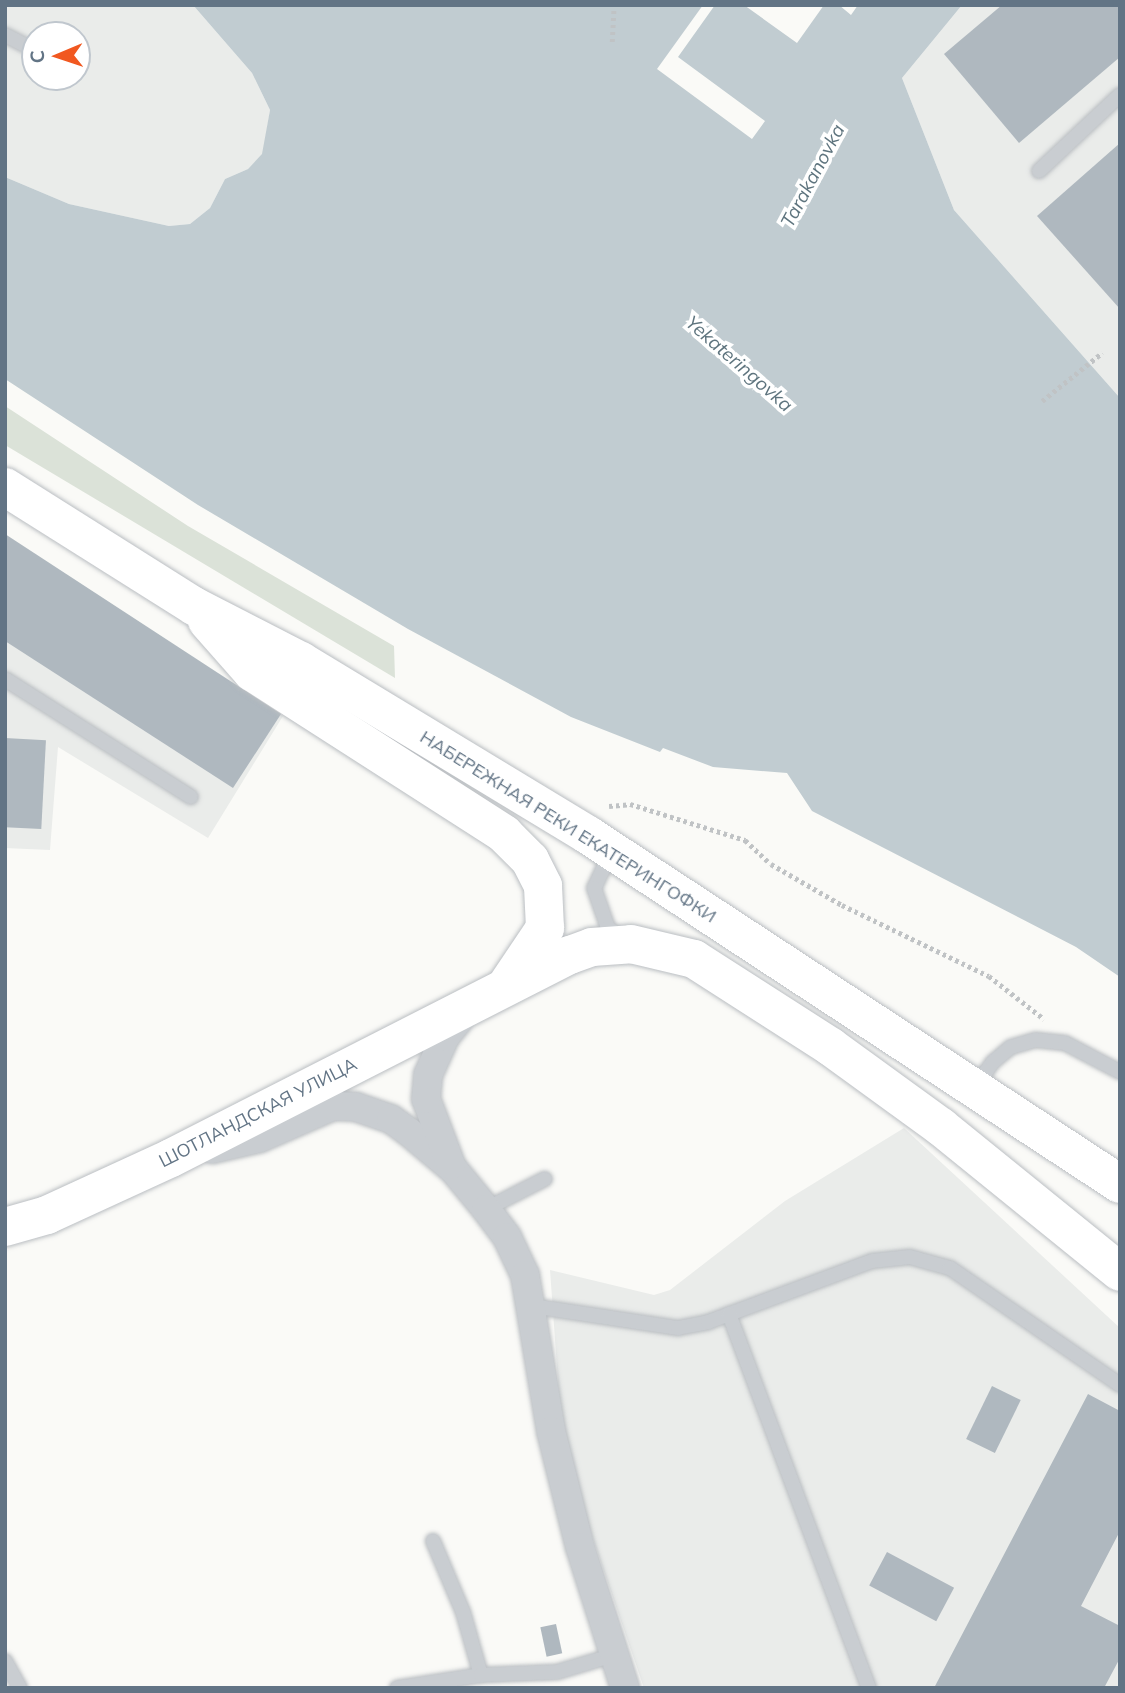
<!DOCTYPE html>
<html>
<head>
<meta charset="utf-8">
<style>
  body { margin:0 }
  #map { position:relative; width:1125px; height:1693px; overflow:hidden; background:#fafaf7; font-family:Mulish,sans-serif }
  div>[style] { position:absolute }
  .built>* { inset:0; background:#eaecea }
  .green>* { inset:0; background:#dbe2d8 }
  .water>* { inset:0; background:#c1ccd1 }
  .pier>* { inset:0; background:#fafaf7 }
  .building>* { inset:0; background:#afb8bf; transform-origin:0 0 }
  .path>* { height:4.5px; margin-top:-2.25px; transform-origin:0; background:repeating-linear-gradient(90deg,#c0c3c5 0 3.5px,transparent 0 7px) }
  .roads { filter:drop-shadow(0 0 2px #babec2) drop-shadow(0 0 2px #babec2) }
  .service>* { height:14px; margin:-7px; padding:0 7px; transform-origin:7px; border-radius:7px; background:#c9cdd1 }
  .minor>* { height:28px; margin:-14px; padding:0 14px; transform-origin:14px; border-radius:14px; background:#c9cdd1 }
  .primary>* { height:38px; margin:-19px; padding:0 19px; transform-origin:19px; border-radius:19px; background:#fff }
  span { translate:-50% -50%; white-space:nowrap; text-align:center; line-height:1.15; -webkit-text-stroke:7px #fff; paint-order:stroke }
  .street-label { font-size:18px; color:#627485 }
  .water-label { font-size:19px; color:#5e747e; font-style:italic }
  .frame { position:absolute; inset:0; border:7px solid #627485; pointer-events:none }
  .north { position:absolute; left:21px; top:21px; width:70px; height:70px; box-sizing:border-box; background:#fff; border:2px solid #c0c7ce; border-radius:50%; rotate:268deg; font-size:19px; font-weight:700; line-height:28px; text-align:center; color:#627485 }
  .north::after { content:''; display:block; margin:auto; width:24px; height:32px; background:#f15820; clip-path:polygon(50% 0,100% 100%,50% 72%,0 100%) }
</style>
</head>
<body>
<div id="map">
  <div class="built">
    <i style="clip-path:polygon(evenodd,5px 5px,193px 5px,252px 73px,270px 110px,263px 154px,248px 169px,225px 179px,210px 208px,190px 224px,169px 226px,69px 204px,5px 177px,5px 5px,35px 35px,77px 35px,77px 77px,35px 77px,35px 35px)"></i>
    <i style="clip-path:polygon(962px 5px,1120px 5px,1120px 398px,954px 210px,902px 78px)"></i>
    <i style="clip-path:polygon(5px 537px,283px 716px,208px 838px,58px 747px,50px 850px,5px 848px)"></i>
    <i style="clip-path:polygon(904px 1128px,1120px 1328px,1120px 1688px,644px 1688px,581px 1504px,561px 1423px,550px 1270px,654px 1295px,670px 1290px,785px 1201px)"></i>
  </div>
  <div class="green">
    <i style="clip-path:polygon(5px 406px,188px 526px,394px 646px,395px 678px,5px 445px)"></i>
  </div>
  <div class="water">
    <i style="clip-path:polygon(193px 5px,744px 5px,797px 43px,824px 5px,839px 5px,851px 15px,858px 5px,962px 5px,902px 78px,954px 210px,1120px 398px,1120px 977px,1076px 947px,812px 811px,787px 773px,713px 767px,663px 748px,660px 752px,571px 717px,408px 629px,198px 505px,5px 379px,5px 177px,69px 204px,169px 226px,190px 224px,210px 208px,225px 179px,248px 169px,262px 154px,270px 110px,252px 73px)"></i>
  </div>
  <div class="pier">
    <i style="clip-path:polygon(703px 5px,715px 5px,678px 57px,765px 121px,752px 139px,657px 69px)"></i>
  </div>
  <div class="building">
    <i style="clip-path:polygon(1002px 5px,1120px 5px,1120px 57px,1019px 143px,944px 54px)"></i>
    <i style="clip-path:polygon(1120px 143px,1120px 309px,1037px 216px)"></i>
    <i style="clip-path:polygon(5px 534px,281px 714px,233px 788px,5px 641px)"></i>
    <i style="left:5px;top:738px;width:41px;height:89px;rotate:3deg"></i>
    <i style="left:992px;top:1386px;width:32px;height:59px;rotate:26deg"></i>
    <i style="clip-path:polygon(1088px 1394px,1120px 1411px,1120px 1531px,1081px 1606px,1120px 1626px,1120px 1658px,1104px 1688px,934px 1688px)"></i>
    <i style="left:887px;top:1552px;width:76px;height:38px;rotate:28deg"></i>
    <i style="left:556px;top:1624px;width:30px;height:16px;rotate:78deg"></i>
  </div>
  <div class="path">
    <i style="left:612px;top:42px;width:37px;rotate:-87deg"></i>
    <i style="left:1042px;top:401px;width:77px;rotate:-38.7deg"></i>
    <i style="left:609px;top:806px;width:21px;rotate:-5deg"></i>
    <i style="left:630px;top:804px;width:121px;rotate:17.4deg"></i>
    <i style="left:745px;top:840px;width:35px;rotate:43deg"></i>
    <i style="left:771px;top:864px;width:82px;rotate:30deg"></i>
    <i style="left:842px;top:905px;width:163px;rotate:25.8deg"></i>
    <i style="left:989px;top:976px;width:70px;rotate:38deg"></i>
  </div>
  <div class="roads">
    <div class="service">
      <i style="left:5px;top:35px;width:34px;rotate:27deg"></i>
      <i style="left:1039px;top:171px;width:111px;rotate:-43.2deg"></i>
      <i style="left:5px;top:679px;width:220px;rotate:32.4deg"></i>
      <i style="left:611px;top:852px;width:40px;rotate:115deg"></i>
      <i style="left:594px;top:888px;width:42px;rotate:70.7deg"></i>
      <i style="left:608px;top:928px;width:17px;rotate:33deg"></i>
      <i style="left:976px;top:1086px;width:29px;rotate:-55deg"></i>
      <i style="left:993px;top:1062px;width:23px;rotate:-40deg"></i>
      <i style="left:1011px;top:1047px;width:26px;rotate:-16deg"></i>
      <i style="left:1036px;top:1040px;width:29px;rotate:6deg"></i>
      <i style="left:1065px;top:1043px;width:62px;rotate:27.8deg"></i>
      <i style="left:486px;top:1209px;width:66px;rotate:-27deg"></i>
      <i style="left:532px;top:1306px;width:148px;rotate:8.6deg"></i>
      <i style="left:678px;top:1328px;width:31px;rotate:-11deg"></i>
      <i style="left:708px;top:1322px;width:175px;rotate:-20.4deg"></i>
      <i style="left:872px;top:1261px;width:38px;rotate:-6deg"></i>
      <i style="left:910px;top:1257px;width:41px;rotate:15.4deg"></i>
      <i style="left:950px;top:1268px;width:206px;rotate:34.5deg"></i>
      <i style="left:729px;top:1314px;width:399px;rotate:69.5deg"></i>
      <i style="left:433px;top:1541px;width:77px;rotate:67.1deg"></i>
      <i style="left:463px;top:1612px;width:66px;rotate:74.1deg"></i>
      <i style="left:5px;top:1661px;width:31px;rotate:61deg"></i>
      <i style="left:397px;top:1688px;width:85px;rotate:-8.8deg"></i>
      <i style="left:481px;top:1675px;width:76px;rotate:-2.3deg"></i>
      <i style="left:557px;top:1672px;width:59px;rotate:-16.6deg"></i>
    </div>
    <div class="minor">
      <i style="left:212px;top:1149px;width:49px;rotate:-12.9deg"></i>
      <i style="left:260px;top:1138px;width:80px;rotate:-23.7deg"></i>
      <i style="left:333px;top:1106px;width:23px;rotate:2deg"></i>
      <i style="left:356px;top:1107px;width:37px;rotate:19deg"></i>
      <i style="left:391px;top:1119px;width:22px;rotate:36deg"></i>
      <i style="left:409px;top:1132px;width:59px;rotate:40.2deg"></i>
      <i style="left:454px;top:1170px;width:50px;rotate:50.6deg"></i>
      <i style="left:486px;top:1209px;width:35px;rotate:53deg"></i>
      <i style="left:507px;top:1237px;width:42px;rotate:64.7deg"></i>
      <i style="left:525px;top:1275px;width:158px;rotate:80.5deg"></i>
      <i style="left:551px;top:1431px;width:120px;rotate:76deg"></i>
      <i style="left:580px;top:1547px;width:148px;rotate:72.3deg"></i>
      <i style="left:451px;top:1165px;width:71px;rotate:-110.7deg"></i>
      <i style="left:426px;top:1099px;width:24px;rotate:-85deg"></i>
      <i style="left:428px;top:1075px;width:42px;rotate:-65.9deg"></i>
      <i style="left:445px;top:1037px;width:33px;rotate:-51deg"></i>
    </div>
    <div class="primary">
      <i style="left:5px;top:487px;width:223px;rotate:32.2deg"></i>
      <i style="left:194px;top:606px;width:120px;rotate:27.2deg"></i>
      <i style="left:301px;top:661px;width:336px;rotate:31.2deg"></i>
      <i style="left:588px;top:835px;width:636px;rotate:33.27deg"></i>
      <i style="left:207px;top:621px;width:68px;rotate:48.6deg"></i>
      <i style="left:252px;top:672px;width:300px;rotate:32.7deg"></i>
      <i style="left:504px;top:834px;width:37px;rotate:45deg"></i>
      <i style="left:530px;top:860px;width:29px;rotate:63deg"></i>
      <i style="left:543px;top:886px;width:42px;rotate:87.3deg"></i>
      <i style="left:545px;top:928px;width:66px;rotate:123.9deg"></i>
      <i style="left:5px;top:1227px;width:44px;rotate:-15.9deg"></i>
      <i style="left:47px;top:1215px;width:136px;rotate:-24.7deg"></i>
      <i style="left:171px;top:1158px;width:448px;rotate:-27deg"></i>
      <i style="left:570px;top:955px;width:23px;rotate:-20deg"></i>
      <i style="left:592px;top:947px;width:39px;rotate:-4deg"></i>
      <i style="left:631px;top:944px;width:65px;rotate:13.4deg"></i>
      <i style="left:694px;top:959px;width:163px;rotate:32.7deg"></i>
      <i style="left:831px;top:1047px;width:136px;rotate:36deg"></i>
      <i style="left:941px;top:1127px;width:230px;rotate:39deg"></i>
    </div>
  </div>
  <div class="street-label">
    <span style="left:568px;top:827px;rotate:32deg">НАБЕРЕЖНАЯ РЕКИ ЕКАТЕРИНГОФКИ</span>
    <span style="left:258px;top:1113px;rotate:-27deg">ШОТЛАНДСКАЯ УЛИЦА</span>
  </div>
  <div class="water-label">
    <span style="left:813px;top:176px;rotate:-62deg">Tarakanovka</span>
    <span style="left:739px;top:364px;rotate:41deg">Yekateringovka</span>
  </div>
  <div class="frame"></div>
  <div class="north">С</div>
</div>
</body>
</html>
